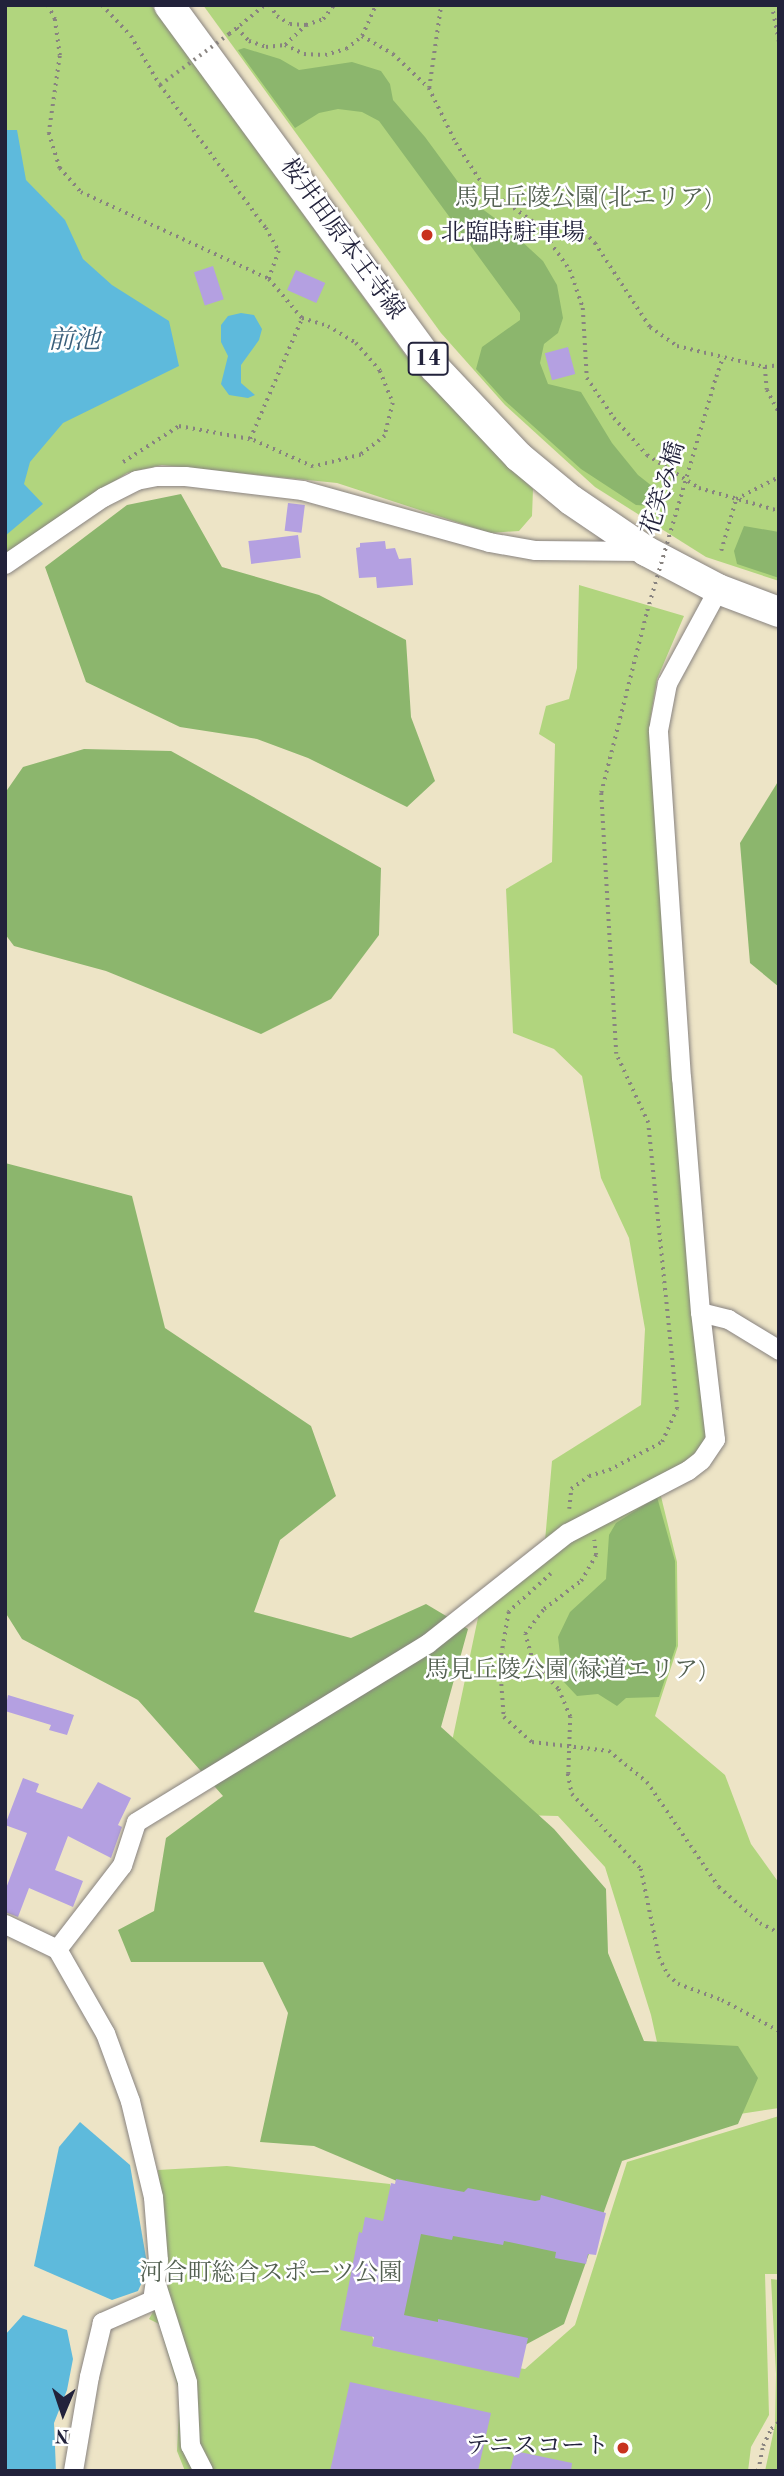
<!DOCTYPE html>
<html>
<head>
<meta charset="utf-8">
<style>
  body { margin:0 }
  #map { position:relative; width:784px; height:2476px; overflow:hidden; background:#ede4c6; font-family:"Old Standard TT","Noto Serif JP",serif }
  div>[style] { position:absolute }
  .green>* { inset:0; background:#b1d57e }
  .forest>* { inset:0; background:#8cb66d }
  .water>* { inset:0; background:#5ebadc }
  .building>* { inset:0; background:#b4a0e1; transform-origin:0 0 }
  .path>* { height:3.5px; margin-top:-1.75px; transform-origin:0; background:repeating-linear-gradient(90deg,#888380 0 2px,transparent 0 7px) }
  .roads { filter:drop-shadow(0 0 2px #888380) drop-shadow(0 0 2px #888380) }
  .street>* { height:19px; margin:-9.5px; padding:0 9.5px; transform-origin:9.5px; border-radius:9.5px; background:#fff }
  .primary>* { height:30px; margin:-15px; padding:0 15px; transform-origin:15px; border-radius:15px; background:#fff }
  .path-bridge>* { height:3.5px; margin-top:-1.75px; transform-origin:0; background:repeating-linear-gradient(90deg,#888380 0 2px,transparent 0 7px) }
  .dots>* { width:19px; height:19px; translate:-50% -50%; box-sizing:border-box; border:4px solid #fff; border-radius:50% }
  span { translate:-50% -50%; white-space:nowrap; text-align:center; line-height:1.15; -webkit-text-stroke:5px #fff; paint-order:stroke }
  .shield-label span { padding:2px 5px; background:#fff; border:2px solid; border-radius:5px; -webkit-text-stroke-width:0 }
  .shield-label { font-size:23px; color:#22223b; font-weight:700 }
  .park-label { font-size:24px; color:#546152 }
  .poi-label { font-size:24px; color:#22223b }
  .left { translate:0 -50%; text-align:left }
  .right { translate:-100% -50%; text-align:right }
  .street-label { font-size:24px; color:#22223b }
  .water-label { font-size:26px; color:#3a5f7b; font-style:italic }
  .frame { position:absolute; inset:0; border:7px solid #22223b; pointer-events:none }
  .north { position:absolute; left:28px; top:2378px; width:70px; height:70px; -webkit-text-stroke:5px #fff; paint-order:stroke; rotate:182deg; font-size:19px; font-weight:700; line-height:28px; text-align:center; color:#22223b }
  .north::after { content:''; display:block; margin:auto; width:24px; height:32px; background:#22223b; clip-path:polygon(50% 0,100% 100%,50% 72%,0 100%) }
</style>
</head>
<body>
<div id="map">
  <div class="green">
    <i style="clip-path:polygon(5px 5px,151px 5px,420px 375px,533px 489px,532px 516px,519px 531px,490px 533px,337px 483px,162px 465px,127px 473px,5px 554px)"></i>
    <i style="clip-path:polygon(203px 5px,779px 5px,779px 581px,706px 557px,595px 487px,505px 405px,441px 333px)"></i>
    <i style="clip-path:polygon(579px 585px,684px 616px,657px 679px,650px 720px,708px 1437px,698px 1455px,657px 1480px,677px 1562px,678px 1646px,655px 1716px,725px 1775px,751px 1844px,779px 1883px,779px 2108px,675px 2124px,651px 2015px,605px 1867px,558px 1816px,437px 1813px,479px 1613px,543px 1564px,552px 1461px,641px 1405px,645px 1329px,629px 1238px,601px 1178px,582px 1076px,554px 1049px,513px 1033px,506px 889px,552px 862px,555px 744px,539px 734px,546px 706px,569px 699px,577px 668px)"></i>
    <i style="clip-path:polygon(779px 2116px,779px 2274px,765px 2274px,769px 2415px,751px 2447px,748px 2471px,185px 2471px,177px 2451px,180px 2394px,159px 2324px,149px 2319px,169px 2284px,158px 2170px,227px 2166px,390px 2184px,399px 2209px,365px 2316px,376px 2347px,525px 2369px,575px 2325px,627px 2162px)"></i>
    <i style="clip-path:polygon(771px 2279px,779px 2280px,779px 2471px,765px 2471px,775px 2425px,776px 2374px)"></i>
  </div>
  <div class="forest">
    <i style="clip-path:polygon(244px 48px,280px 59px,299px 70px,352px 62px,381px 71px,390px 84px,393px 100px,425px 137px,461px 186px,481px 208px,504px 225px,543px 261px,557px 285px,563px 318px,558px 333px,544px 344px,540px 363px,548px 384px,581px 392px,612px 443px,638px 475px,652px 486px,652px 506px,636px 505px,581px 469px,504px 400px,476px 369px,482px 347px,520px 320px,520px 313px,379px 121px,362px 112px,338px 109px,319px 113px,295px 128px,238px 50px)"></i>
    <i style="clip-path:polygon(181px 494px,222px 567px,319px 595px,406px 640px,411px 717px,435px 781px,407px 807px,308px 758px,257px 739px,180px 727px,86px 682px,45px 567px,127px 505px)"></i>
    <i style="clip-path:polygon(744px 526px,779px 532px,779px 578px,737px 564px,734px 551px)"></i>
    <i style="clip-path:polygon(84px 749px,171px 751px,381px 868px,379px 935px,331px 999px,261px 1034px,106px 971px,14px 946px,5px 934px,5px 793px,23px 767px)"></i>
    <i style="clip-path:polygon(779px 780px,779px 987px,750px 963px,740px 843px)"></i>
    <i style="clip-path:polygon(5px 1163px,132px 1196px,165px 1328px,311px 1426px,336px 1496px,280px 1540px,254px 1612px,351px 1638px,426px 1604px,468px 1629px,441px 1727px,554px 1829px,606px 1889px,608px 1953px,644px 2041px,738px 2046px,758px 2078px,738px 2124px,622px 2161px,564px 2324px,514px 2351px,388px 2336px,411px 2187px,314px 2146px,260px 2142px,288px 2013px,263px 1962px,131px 1962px,118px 1930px,154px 1911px,166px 1838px,223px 1796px,138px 1700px,22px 1639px,5px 1612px)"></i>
    <i style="clip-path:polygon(657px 1497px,675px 1561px,676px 1646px,659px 1697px,626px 1698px,617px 1706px,598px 1694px,577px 1696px,563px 1681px,558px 1637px,570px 1612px,606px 1579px,609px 1535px,616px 1523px)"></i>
  </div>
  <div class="water">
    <i style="clip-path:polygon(5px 130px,17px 130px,26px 180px,65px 220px,83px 259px,112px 285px,169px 321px,179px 366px,63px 423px,30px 462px,24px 484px,43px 504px,5px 536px)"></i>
    <i style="clip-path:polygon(241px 313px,254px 315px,262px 329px,259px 340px,241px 365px,241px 383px,255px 395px,248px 398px,229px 395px,221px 384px,228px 356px,221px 342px,221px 325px,228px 316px)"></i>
    <i style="clip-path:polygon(80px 2122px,130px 2165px,148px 2269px,138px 2291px,112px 2300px,34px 2266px,59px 2147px)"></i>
    <i style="clip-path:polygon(23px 2315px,67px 2330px,73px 2359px,67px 2390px,54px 2423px,56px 2471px,5px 2471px,5px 2335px)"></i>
  </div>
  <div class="building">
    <i style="left:213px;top:266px;width:35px;height:20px;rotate:72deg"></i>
    <i style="left:296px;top:270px;width:32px;height:22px;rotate:24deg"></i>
    <i style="left:568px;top:347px;width:28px;height:24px;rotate:75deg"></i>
    <i style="left:288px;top:503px;width:17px;height:28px;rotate:7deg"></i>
    <i style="left:298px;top:535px;width:23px;height:50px;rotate:83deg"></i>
    <i style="clip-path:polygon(385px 541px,386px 549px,395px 548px,399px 559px,411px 558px,413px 585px,377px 588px,376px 577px,359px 578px,356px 548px,360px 547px,360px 543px)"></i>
    <i style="clip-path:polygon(8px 1695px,74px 1715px,67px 1735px,49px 1730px,51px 1725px,5px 1711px)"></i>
    <i style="clip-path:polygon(23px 1778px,39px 1784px,36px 1792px,82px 1809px,98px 1782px,131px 1798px,118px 1825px,122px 1827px,111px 1858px,68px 1836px,55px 1870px,83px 1881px,73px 1907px,29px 1888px,18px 1917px,5px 1912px,5px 1891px,27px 1833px,5px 1825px)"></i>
    <i style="clip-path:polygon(396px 2179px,464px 2192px,468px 2188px,535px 2201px,540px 2200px,541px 2195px,606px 2213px,596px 2255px,588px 2254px,586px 2264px,555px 2258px,556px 2252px,504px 2241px,503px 2245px,453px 2236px,452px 2240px,421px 2234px,404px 2315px,438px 2322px,438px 2319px,528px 2338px,519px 2378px,372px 2346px,374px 2337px,340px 2330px,359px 2232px,362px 2233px,365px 2217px,383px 2221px,391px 2183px,395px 2184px)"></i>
    <i style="clip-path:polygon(350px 2382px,491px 2413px,478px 2471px,330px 2471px)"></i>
    <i style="clip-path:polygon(515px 2451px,572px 2463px,571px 2471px,510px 2471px)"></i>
  </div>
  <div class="path">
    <i style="left:48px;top:5px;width:16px;rotate:63deg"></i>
    <i style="left:55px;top:19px;width:37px;rotate:82deg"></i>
    <i style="left:60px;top:56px;width:78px;rotate:98.1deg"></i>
    <i style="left:49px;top:133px;width:37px;rotate:73deg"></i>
    <i style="left:60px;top:168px;width:32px;rotate:49deg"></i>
    <i style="left:81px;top:192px;width:207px;rotate:24.8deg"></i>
    <i style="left:269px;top:279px;width:51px;rotate:49.8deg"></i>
    <i style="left:302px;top:318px;width:27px;rotate:17deg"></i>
    <i style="left:328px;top:326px;width:33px;rotate:31deg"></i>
    <i style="left:356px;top:343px;width:37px;rotate:49deg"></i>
    <i style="left:380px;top:371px;width:35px;rotate:68deg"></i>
    <i style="left:393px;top:403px;width:34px;rotate:104deg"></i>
    <i style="left:385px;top:436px;width:31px;rotate:142deg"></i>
    <i style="left:361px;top:455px;width:49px;rotate:166deg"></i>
    <i style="left:313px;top:467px;width:69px;rotate:-156deg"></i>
    <i style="left:102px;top:5px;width:42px;rotate:46.9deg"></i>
    <i style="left:131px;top:36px;width:57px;rotate:59.4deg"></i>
    <i style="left:160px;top:85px;width:178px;rotate:53.5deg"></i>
    <i style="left:266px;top:228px;width:26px;rotate:61deg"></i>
    <i style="left:279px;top:251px;width:30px;rotate:110deg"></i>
    <i style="left:270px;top:5px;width:13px;rotate:58deg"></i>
    <i style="left:277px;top:16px;width:15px;rotate:32deg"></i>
    <i style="left:290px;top:24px;width:16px;rotate:4deg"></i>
    <i style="left:306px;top:25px;width:18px;rotate:-19deg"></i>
    <i style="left:323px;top:19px;width:18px;rotate:-52deg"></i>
    <i style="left:772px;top:5px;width:38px;rotate:79deg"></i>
    <i style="left:237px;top:28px;width:18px;rotate:47deg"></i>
    <i style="left:249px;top:41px;width:18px;rotate:19deg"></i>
    <i style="left:266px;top:47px;width:19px;rotate:-6deg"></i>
    <i style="left:285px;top:45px;width:29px;rotate:-44deg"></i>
    <i style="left:229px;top:34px;width:46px;rotate:-38.9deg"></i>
    <i style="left:362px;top:36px;width:36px;rotate:30deg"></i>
    <i style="left:393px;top:54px;width:50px;rotate:43.4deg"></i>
    <i style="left:429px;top:88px;width:61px;rotate:63.9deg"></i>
    <i style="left:456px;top:143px;width:54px;rotate:57.2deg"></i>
    <i style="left:485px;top:188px;width:65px;rotate:34.9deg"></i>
    <i style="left:538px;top:225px;width:55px;rotate:54.6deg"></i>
    <i style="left:570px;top:270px;width:40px;rotate:71.1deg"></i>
    <i style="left:583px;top:308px;width:70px;rotate:86.7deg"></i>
    <i style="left:587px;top:378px;width:48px;rotate:56deg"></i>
    <i style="left:614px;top:418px;width:50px;rotate:48.3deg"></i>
    <i style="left:647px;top:455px;width:62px;rotate:32.4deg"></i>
    <i style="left:699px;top:488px;width:83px;rotate:16deg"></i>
    <i style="left:285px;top:45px;width:21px;rotate:25deg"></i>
    <i style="left:304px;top:54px;width:21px;rotate:3deg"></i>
    <i style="left:325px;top:55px;width:22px;rotate:-16deg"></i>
    <i style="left:346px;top:49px;width:21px;rotate:-39deg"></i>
    <i style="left:362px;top:36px;width:34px;rotate:-66deg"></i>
    <i style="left:429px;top:88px;width:84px;rotate:-81.8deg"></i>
    <i style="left:538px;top:225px;width:42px;rotate:2.7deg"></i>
    <i style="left:580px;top:227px;width:22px;rotate:47deg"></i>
    <i style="left:595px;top:243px;width:100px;rotate:56.8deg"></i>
    <i style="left:650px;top:327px;width:33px;rotate:35deg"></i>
    <i style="left:677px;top:346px;width:90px;rotate:13.4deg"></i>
    <i style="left:765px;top:367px;width:14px;rotate:-8deg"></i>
    <i style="left:765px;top:367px;width:23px;rotate:85deg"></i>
    <i style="left:767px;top:390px;width:26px;rotate:62deg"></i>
    <i style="left:716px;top:377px;width:21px;rotate:-71deg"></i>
    <i style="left:123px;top:462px;width:67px;rotate:-32.7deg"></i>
    <i style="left:179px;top:426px;width:72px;rotate:10.4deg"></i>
    <i style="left:250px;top:439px;width:132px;rotate:-66.7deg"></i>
    <i style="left:721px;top:551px;width:54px;rotate:-73.9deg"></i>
    <i style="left:736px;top:499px;width:48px;rotate:-27.1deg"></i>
    <i style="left:569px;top:1509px;width:20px;rotate:-84deg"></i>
    <i style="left:571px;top:1489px;width:22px;rotate:-36deg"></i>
    <i style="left:589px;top:1476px;width:21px;rotate:-17deg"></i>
    <i style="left:609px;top:1470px;width:60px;rotate:-27.8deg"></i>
    <i style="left:662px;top:1442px;width:36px;rotate:-66deg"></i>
    <i style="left:677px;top:1409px;width:287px;rotate:-95.8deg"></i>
    <i style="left:648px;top:1123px;width:76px;rotate:-114.9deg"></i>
    <i style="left:616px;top:1054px;width:261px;rotate:-93.3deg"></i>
    <i style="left:601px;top:793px;width:188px;rotate:-75.8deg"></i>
    <i style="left:551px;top:1574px;width:57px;rotate:137.9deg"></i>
    <i style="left:509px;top:1612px;width:52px;rotate:100deg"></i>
    <i style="left:500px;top:1663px;width:54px;rotate:85.8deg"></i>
    <i style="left:504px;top:1717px;width:38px;rotate:42deg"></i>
    <i style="left:532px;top:1742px;width:78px;rotate:6.7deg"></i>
    <i style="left:609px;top:1751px;width:49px;rotate:39.2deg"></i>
    <i style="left:647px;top:1782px;width:127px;rotate:55.6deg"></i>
    <i style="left:719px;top:1887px;width:55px;rotate:41.3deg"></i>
    <i style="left:760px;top:1923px;width:21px;rotate:28deg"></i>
    <i style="left:570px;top:1717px;width:30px;rotate:-113deg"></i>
    <i style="left:558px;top:1689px;width:37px;rotate:-133deg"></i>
    <i style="left:533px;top:1662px;width:29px;rotate:-106deg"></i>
    <i style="left:525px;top:1634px;width:31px;rotate:-53deg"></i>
    <i style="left:544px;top:1609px;width:46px;rotate:-37.1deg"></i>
    <i style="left:581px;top:1581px;width:30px;rotate:-60deg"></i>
    <i style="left:596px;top:1555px;width:15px;rotate:-98deg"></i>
    <i style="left:568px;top:1774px;width:20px;rotate:79deg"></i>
    <i style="left:572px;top:1794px;width:102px;rotate:47.4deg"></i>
    <i style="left:641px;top:1869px;width:90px;rotate:78.4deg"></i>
    <i style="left:659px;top:1957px;width:20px;rotate:63deg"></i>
    <i style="left:668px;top:1975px;width:13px;rotate:42deg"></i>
    <i style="left:678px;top:1984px;width:47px;rotate:20deg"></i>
    <i style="left:722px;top:2000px;width:65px;rotate:28.5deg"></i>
    <i style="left:758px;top:2471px;width:25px;rotate:-79deg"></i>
    <i style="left:763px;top:2446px;width:19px;rotate:-65deg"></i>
    <i style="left:771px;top:2429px;width:11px;rotate:-41deg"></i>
  </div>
  <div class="roads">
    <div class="street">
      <i style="left:5px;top:564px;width:119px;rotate:-34.4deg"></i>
      <i style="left:103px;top:497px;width:37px;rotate:-27deg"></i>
      <i style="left:136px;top:480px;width:21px;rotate:-11deg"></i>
      <i style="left:157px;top:476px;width:28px"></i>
      <i style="left:185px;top:476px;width:118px;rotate:6.8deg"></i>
      <i style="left:302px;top:490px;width:194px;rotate:15.5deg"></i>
      <i style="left:489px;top:542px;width:47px;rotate:9.9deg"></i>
      <i style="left:535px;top:550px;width:110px;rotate:0.5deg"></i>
      <i style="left:700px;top:1312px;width:29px;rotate:14deg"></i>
      <i style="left:728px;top:1319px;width:60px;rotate:31.3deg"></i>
      <i style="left:5px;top:1924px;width:58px;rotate:25.7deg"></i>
      <i style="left:57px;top:1949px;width:97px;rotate:60.3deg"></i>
      <i style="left:105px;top:2033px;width:72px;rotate:69.8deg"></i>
      <i style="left:130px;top:2101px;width:99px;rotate:76.5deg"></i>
      <i style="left:153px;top:2197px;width:63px;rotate:85.5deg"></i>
      <i style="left:158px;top:2260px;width:40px;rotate:98.5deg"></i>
      <i style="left:152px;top:2300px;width:55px;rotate:156.3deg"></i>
      <i style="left:102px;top:2322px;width:56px;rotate:103.5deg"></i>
      <i style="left:89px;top:2376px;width:96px;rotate:99.6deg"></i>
      <i style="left:57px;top:1949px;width:106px;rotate:-52.3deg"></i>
      <i style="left:122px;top:1865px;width:45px;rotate:-72deg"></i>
      <i style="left:136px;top:1822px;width:342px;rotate:-31.5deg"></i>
      <i style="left:428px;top:1643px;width:177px;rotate:-38.4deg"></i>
      <i style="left:567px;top:1533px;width:136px;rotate:-27.5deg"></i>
      <i style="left:688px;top:1470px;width:16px;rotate:-38deg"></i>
      <i style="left:701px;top:1460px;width:25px;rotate:-56deg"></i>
      <i style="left:715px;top:1439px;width:128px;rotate:-96.7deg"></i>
      <i style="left:700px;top:1312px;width:235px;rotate:-94.6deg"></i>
      <i style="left:681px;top:1078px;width:349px;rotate:-93.8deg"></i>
      <i style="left:658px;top:730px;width:48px;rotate:-79.2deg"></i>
      <i style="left:667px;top:683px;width:107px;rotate:-61.5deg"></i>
      <i style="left:156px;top:2284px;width:103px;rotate:72.4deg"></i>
      <i style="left:187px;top:2382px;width:63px;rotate:87.3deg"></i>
      <i style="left:190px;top:2445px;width:29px;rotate:63deg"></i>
    </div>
    <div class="primary">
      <i style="left:169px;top:5px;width:450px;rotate:53.8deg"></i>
      <i style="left:435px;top:368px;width:122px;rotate:46.7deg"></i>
      <i style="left:519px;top:457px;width:67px;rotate:39.6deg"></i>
      <i style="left:571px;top:500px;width:91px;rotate:34.2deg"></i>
      <i style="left:646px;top:551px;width:81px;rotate:27.8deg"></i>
      <i style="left:718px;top:589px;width:65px;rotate:20.7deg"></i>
    </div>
  </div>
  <div class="path-bridge">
    <i style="left:160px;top:85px;width:86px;rotate:-36.5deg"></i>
    <i style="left:647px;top:611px;width:244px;rotate:-73.6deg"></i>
    <i style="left:568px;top:1774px;width:57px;rotate:-88deg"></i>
  </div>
  <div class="dots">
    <i style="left:427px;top:235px;background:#c8321e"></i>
    <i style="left:623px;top:2448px;background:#c8321e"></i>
  </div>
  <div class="shield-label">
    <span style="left:428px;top:359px">14</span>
  </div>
  <div class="park-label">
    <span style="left:584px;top:200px">馬見丘陵公園(北エリア)</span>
    <span style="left:566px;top:1672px">馬見丘陵公園(緑道エリア)</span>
    <span style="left:271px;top:2275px">河合町総合スポーツ公園</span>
  </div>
  <div class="poi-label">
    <span class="left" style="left:441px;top:235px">北臨時駐車場</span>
    <span class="right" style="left:609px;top:2448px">テニスコート</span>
  </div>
  <div class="street-label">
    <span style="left:341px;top:240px;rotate:54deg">桜井田原本王寺線</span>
    <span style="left:665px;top:489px;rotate:-73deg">花笑み橋</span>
  </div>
  <div class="water-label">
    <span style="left:74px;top:342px">前池</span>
  </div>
  <div class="frame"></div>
  <div class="north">N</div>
</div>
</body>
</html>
